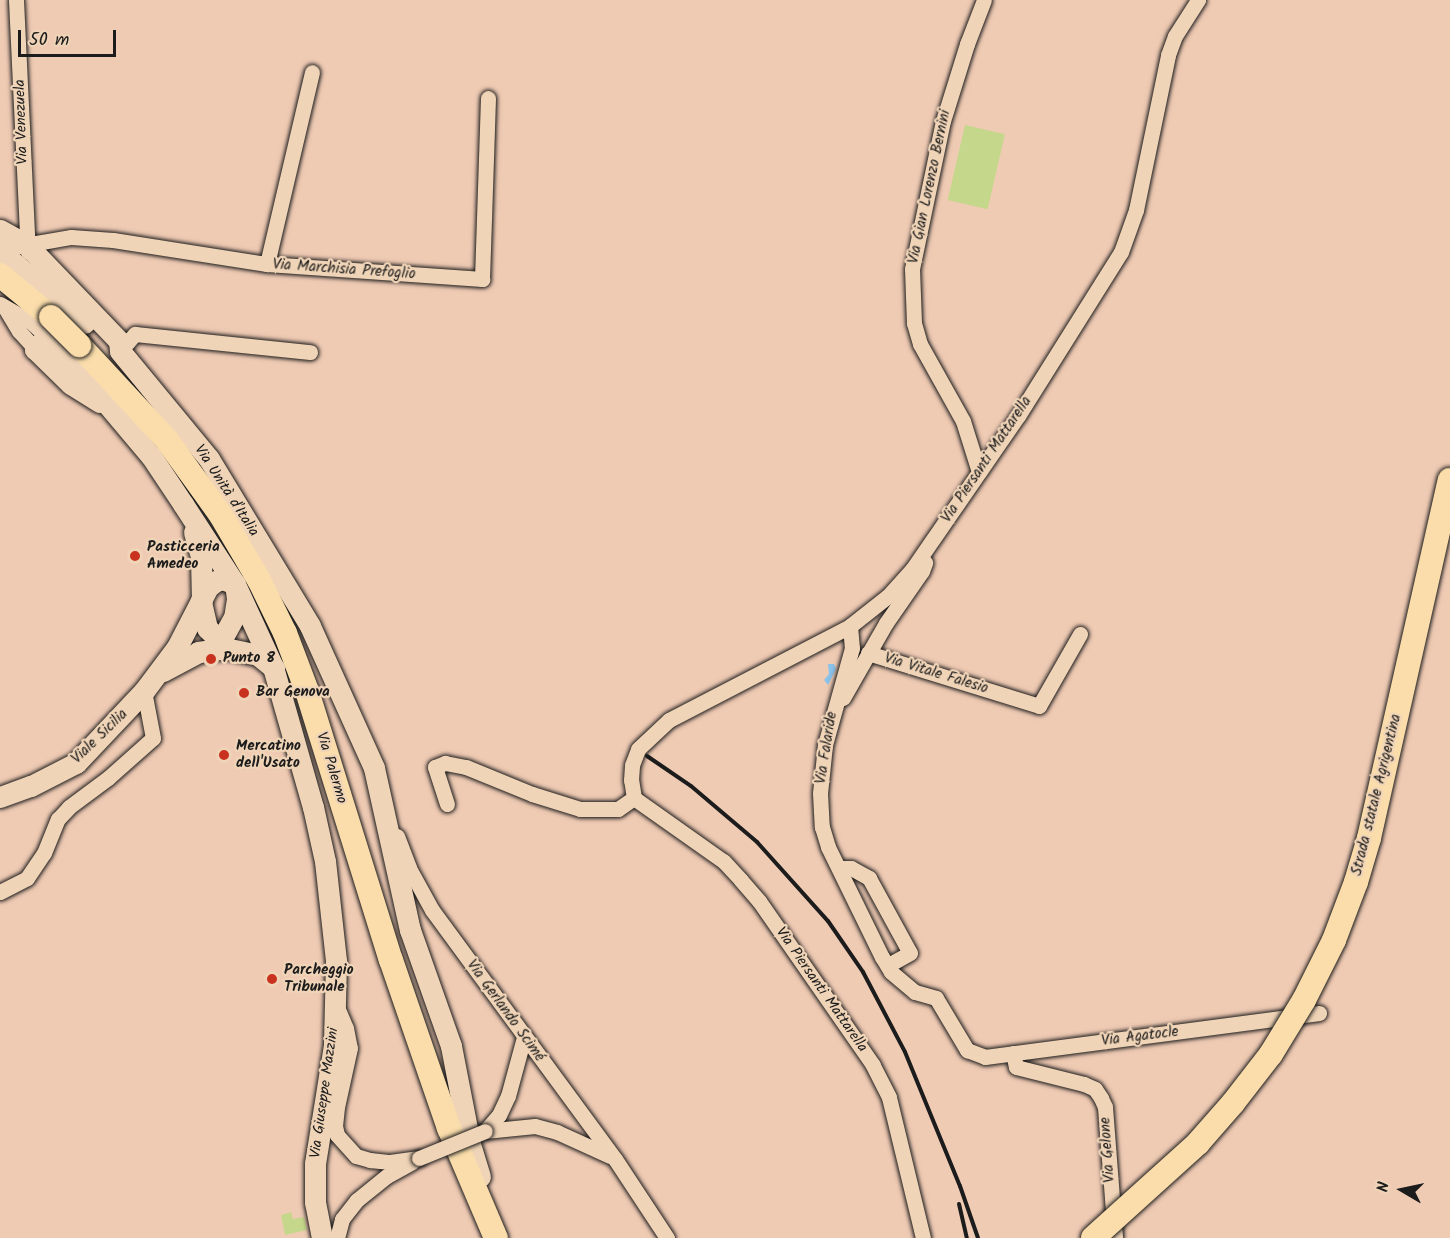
<!DOCTYPE html>
<html>
<head>
<meta charset="utf-8">
<style>
  body { margin:0 }
  #map { position:relative; width:1450px; height:1238px; overflow:hidden; background:#f0cbb4; font-family:Kalam,sans-serif }
  div>[style] { position:absolute }
  .green>* { inset:0; background:#c5d78b; transform-origin:0 0 }
  .water>* { inset:0; background:#8bc2ea }
  .roads { filter:drop-shadow(0 0 2px #1c1c1c) drop-shadow(0 0 2px #1c1c1c) }
  .street>* { height:15px; margin:-7.5px; padding:0 7.5px; transform-origin:7.5px; border-radius:7.5px; background:#f0d4b7 }
  .secondary>* { height:21px; margin:-10.5px; padding:0 10.5px; transform-origin:10.5px; border-radius:10.5px; background:#f0d4b7 }
  .primary>* { height:24px; margin:-12px; padding:0 12px; transform-origin:12px; border-radius:12px; background:#faddab }
  .rail>* { height:4px; margin:-2px; padding:0 2px; transform-origin:2px; border-radius:2px; background:#1c1c1c }
  .bridges { filter:drop-shadow(0 0 2px #1c1c1c) drop-shadow(0 0 2px #1c1c1c) }
  .street-bridge>* { height:15px; margin:-7.5px; padding:0 7.5px; transform-origin:7.5px; border-radius:7.5px; background:#f0d4b7 }
  .primary-bridge>* { height:24px; margin:-12px; padding:0 12px; transform-origin:12px; border-radius:12px; background:#faddab }
  .dots>* { width:16px; height:16px; translate:-50% -50%; box-sizing:border-box; border:3px solid #f0d4b7; border-radius:50% }
  span { translate:-50% -50%; white-space:nowrap; text-align:center; line-height:1.15; -webkit-text-stroke:4.5px #f0d4b7; paint-order:stroke }
  .street-label { font-size:15px; color:#1c1c1c }
  .poi-label { font-size:15px; color:#1c1c1c; font-weight:700 }
  .left { translate:0 -50%; text-align:left }
  .north { position:absolute; left:1372px; top:1160px; width:60px; height:60px; -webkit-text-stroke:4px #f0d4b7; paint-order:stroke; rotate:279deg; font-size:16px; font-weight:700; line-height:24px; text-align:center; color:#1c1c1c }
  .north::after { content:''; display:block; margin:auto; width:21px; height:27px; background:#1c1c1c; clip-path:polygon(50% 0,100% 100%,50% 72%,0 100%) }
  .scale { position:absolute; left:18px; top:30px; width:98px; height:27px; box-sizing:border-box; border:3px solid #1c1c1c; border-top:0; padding-left:8px; font-size:18px; line-height:21px; white-space:nowrap; color:#1c1c1c; -webkit-text-stroke:4px #f0d4b7; paint-order:stroke }
</style>
</head>
<body>
<div id="map">
  <div class="green">
    <i style="left:965px;top:125px;width:41px;height:77px;rotate:13deg"></i>
    <i style="clip-path:polygon(291px 1212px,293px 1219px,304px 1217px,307px 1230px,285px 1235px,281px 1215px)"></i>
  </div>
  <div class="water">
    <i style="clip-path:polygon(828px 664px,834px 664px,836px 669px,828px 685px,824px 680px,829px 674px)"></i>
  </div>
  <div class="roads">
    <div class="street">
      <i style="left:16px;top:0;width:252px;rotate:87.3deg"></i>
      <i style="left:19px;top:246px;width:53px;rotate:-9.8deg"></i>
      <i style="left:71px;top:237px;width:42px;rotate:4.1deg"></i>
      <i style="left:113px;top:240px;width:156px;rotate:8.9deg"></i>
      <i style="left:267px;top:264px;width:216px;rotate:4deg"></i>
      <i style="left:482px;top:279px;width:181px;rotate:-88.1deg"></i>
      <i style="left:267px;top:264px;width:197px;rotate:-76.8deg"></i>
      <i style="left:0;top:304px;width:34px;rotate:30deg"></i>
      <i style="left:30px;top:321px;width:48px;rotate:43.3deg"></i>
      <i style="left:5px;top:308px;width:27px;rotate:59deg"></i>
      <i style="left:19px;top:331px;width:24px;rotate:48deg"></i>
      <i style="left:120px;top:351px;width:23px;rotate:-49deg"></i>
      <i style="left:135px;top:334px;width:176px;rotate:5.9deg"></i>
      <i style="left:979px;top:472px;width:53px;rotate:-107.4deg"></i>
      <i style="left:963px;top:421px;width:88px;rotate:-119.2deg"></i>
      <i style="left:920px;top:344px;width:22px;rotate:-106deg"></i>
      <i style="left:914px;top:323px;width:54px;rotate:-92.1deg"></i>
      <i style="left:912px;top:269px;width:151px;rotate:-78.2deg"></i>
      <i style="left:943px;top:121px;width:81px;rotate:-72.7deg"></i>
      <i style="left:967px;top:44px;width:47px;rotate:-68.9deg"></i>
      <i style="left:850px;top:626px;width:22px;rotate:85deg"></i>
      <i style="left:852px;top:648px;width:101px;rotate:105.6deg"></i>
      <i style="left:825px;top:745px;width:48px;rotate:95.9deg"></i>
      <i style="left:820px;top:793px;width:34px;rotate:87deg"></i>
      <i style="left:822px;top:827px;width:21px;rotate:73deg"></i>
      <i style="left:828px;top:847px;width:123px;rotate:63.9deg"></i>
      <i style="left:882px;top:957px;width:17px;rotate:59deg"></i>
      <i style="left:891px;top:972px;width:31px;rotate:40deg"></i>
      <i style="left:915px;top:992px;width:22px;rotate:16deg"></i>
      <i style="left:936px;top:998px;width:61px;rotate:59.2deg"></i>
      <i style="left:967px;top:1050px;width:19px;rotate:21deg"></i>
      <i style="left:985px;top:1057px;width:337px;rotate:-7.5deg"></i>
      <i style="left:868px;top:653px;width:179px;rotate:17.2deg"></i>
      <i style="left:1039px;top:706px;width:83px;rotate:-60.3deg"></i>
      <i style="left:843px;top:698px;width:86px;rotate:-60.2deg"></i>
      <i style="left:886px;top:623px;width:63px;rotate:-55.3deg"></i>
      <i style="left:922px;top:571px;width:9px;rotate:-69deg"></i>
      <i style="left:447px;top:804px;width:39px;rotate:-108deg"></i>
      <i style="left:435px;top:767px;width:11px;rotate:-22deg"></i>
      <i style="left:445px;top:763px;width:21px;rotate:11deg"></i>
      <i style="left:466px;top:767px;width:71px;rotate:22.2deg"></i>
      <i style="left:532px;top:794px;width:50px;rotate:17.4deg"></i>
      <i style="left:580px;top:809px;width:38px"></i>
      <i style="left:618px;top:809px;width:19px;rotate:-35deg"></i>
      <i style="left:397px;top:836px;width:34px;rotate:69deg"></i>
      <i style="left:409px;top:868px;width:48px;rotate:61.3deg"></i>
      <i style="left:432px;top:910px;width:309px;rotate:53.7deg"></i>
      <i style="left:615px;top:1159px;width:95px;rotate:56.6deg"></i>
      <i style="left:839px;top:868px;width:12px"></i>
      <i style="left:851px;top:868px;width:21px;rotate:29deg"></i>
      <i style="left:869px;top:878px;width:85px;rotate:61.3deg"></i>
      <i style="left:910px;top:953px;width:25px;rotate:151deg"></i>
      <i style="left:0;top:892px;width:30px;rotate:-27deg"></i>
      <i style="left:27px;top:878px;width:30px;rotate:-56deg"></i>
      <i style="left:44px;top:853px;width:37px;rotate:-68deg"></i>
      <i style="left:58px;top:819px;width:16px;rotate:-47deg"></i>
      <i style="left:69px;top:807px;width:49px;rotate:-36.6deg"></i>
      <i style="left:108px;top:778px;width:60px;rotate:-41.6deg"></i>
      <i style="left:153px;top:738px;width:48px;rotate:-100.8deg"></i>
      <i style="left:337px;top:1007px;width:23px;rotate:67deg"></i>
      <i style="left:346px;top:1028px;width:20px;rotate:79deg"></i>
      <i style="left:350px;top:1048px;width:60px;rotate:102.4deg"></i>
      <i style="left:337px;top:1107px;width:19px;rotate:96deg"></i>
      <i style="left:335px;top:1126px;width:9px;rotate:77deg"></i>
      <i style="left:337px;top:1135px;width:28px;rotate:48deg"></i>
      <i style="left:356px;top:1156px;width:15px;rotate:16deg"></i>
      <i style="left:370px;top:1160px;width:20px;rotate:6deg"></i>
      <i style="left:390px;top:1162px;width:29px;rotate:-8deg"></i>
      <i style="left:1013px;top:1053px;width:14px;rotate:78deg"></i>
      <i style="left:1016px;top:1067px;width:70px;rotate:14deg"></i>
      <i style="left:1084px;top:1084px;width:12px;rotate:24deg"></i>
      <i style="left:1095px;top:1089px;width:11px;rotate:56deg"></i>
      <i style="left:1101px;top:1098px;width:10px;rotate:66deg"></i>
      <i style="left:1105px;top:1107px;width:131px;rotate:85.6deg"></i>
      <i style="left:485px;top:1131px;width:50px;rotate:-5.7deg"></i>
      <i style="left:535px;top:1126px;width:23px;rotate:15deg"></i>
      <i style="left:557px;top:1132px;width:58px;rotate:24.4deg"></i>
      <i style="left:485px;top:1131px;width:21px;rotate:-49deg"></i>
      <i style="left:499px;top:1115px;width:21px;rotate:-65deg"></i>
      <i style="left:508px;top:1096px;width:61px;rotate:-74.8deg"></i>
      <i style="left:337px;top:1238px;width:20px;rotate:-75deg"></i>
      <i style="left:342px;top:1219px;width:24px;rotate:-52deg"></i>
      <i style="left:357px;top:1200px;width:38px;rotate:-39deg"></i>
      <i style="left:387px;top:1176px;width:29px;rotate:-29deg"></i>
      <i style="left:923px;top:1238px;width:145px;rotate:-103.6deg"></i>
      <i style="left:889px;top:1097px;width:36px;rotate:-117deg"></i>
      <i style="left:873px;top:1065px;width:200px;rotate:-124.8deg"></i>
      <i style="left:759px;top:901px;width:28px;rotate:-131deg"></i>
      <i style="left:741px;top:880px;width:26px;rotate:-133deg"></i>
      <i style="left:723px;top:861px;width:109px;rotate:-144.7deg"></i>
      <i style="left:634px;top:798px;width:18px;rotate:-99deg"></i>
      <i style="left:631px;top:780px;width:15px;rotate:-86deg"></i>
      <i style="left:632px;top:765px;width:17px;rotate:-69deg"></i>
      <i style="left:638px;top:749px;width:42px;rotate:-43.1deg"></i>
      <i style="left:669px;top:720px;width:204px;rotate:-27.4deg"></i>
      <i style="left:850px;top:626px;width:48px;rotate:-38.3deg"></i>
      <i style="left:888px;top:596px;width:38px;rotate:-48deg"></i>
      <i style="left:913px;top:568px;width:185px;rotate:-55.4deg"></i>
      <i style="left:1018px;top:416px;width:194px;rotate:-57.9deg"></i>
      <i style="left:1121px;top:252px;width:45px;rotate:-70.3deg"></i>
      <i style="left:1136px;top:210px;width:158px;rotate:-78.3deg"></i>
      <i style="left:1168px;top:55px;width:20px;rotate:-70deg"></i>
      <i style="left:1175px;top:36px;width:43px;rotate:-57.4deg"></i>
    </div>
    <div class="secondary">
      <i style="left:0;top:230px;width:31px;rotate:29deg"></i>
      <i style="left:27px;top:245px;width:133px;rotate:46.2deg"></i>
      <i style="left:119px;top:341px;width:10px;rotate:84deg"></i>
      <i style="left:120px;top:351px;width:140px;rotate:50.5deg"></i>
      <i style="left:209px;top:459px;width:195px;rotate:58.8deg"></i>
      <i style="left:310px;top:626px;width:156px;rotate:65.7deg"></i>
      <i style="left:374px;top:768px;width:166px;rotate:77.5deg"></i>
      <i style="left:410px;top:930px;width:123px;rotate:70.5deg"></i>
      <i style="left:451px;top:1046px;width:100px;rotate:79deg"></i>
      <i style="left:470px;top:1144px;width:34px;rotate:73deg"></i>
      <i style="left:0;top:251px;width:111px;rotate:40.3deg"></i>
      <i style="left:69px;top:314px;width:49px;rotate:134.2deg"></i>
      <i style="left:35px;top:349px;width:50px;rotate:44.2deg"></i>
      <i style="left:71px;top:384px;width:34px;rotate:32deg"></i>
      <i style="left:65px;top:354px;width:133px;rotate:49.9deg"></i>
      <i style="left:151px;top:456px;width:58px;rotate:56.3deg"></i>
      <i style="left:183px;top:504px;width:95px;rotate:57deg"></i>
      <i style="left:235px;top:584px;width:91px;rotate:65.4deg"></i>
      <i style="left:273px;top:667px;width:146px;rotate:74.1deg"></i>
      <i style="left:313px;top:807px;width:55px;rotate:77.5deg"></i>
      <i style="left:325px;top:861px;width:101px;rotate:83.7deg"></i>
      <i style="left:336px;top:961px;width:84px;rotate:91.4deg"></i>
      <i style="left:334px;top:1045px;width:120px;rotate:99.1deg"></i>
      <i style="left:315px;top:1163px;width:39px;rotate:90deg"></i>
      <i style="left:315px;top:1202px;width:37px;rotate:79deg"></i>
      <i style="left:194px;top:532px;width:26px;rotate:74deg"></i>
      <i style="left:201px;top:557px;width:43px;rotate:88.7deg"></i>
      <i style="left:163px;top:671px;width:40px;rotate:-28deg"></i>
      <i style="left:198px;top:652px;width:27px;rotate:-8deg"></i>
      <i style="left:225px;top:648px;width:34px;rotate:12deg"></i>
      <i style="left:258px;top:655px;width:21px;rotate:39deg"></i>
      <i style="left:0;top:797px;width:33px;rotate:-20deg"></i>
      <i style="left:31px;top:786px;width:51px;rotate:-27.1deg"></i>
      <i style="left:76px;top:763px;width:99px;rotate:-46.6deg"></i>
      <i style="left:144px;top:691px;width:55px;rotate:-53.1deg"></i>
      <i style="left:177px;top:647px;width:68px;rotate:-62.7deg"></i>
      <i style="left:208px;top:587px;width:10px;rotate:-37deg"></i>
      <i style="left:216px;top:581px;width:7px;rotate:-16deg"></i>
      <i style="left:223px;top:579px;width:13px;rotate:23deg"></i>
      <i style="left:235px;top:584px;width:15px;rotate:82deg"></i>
      <i style="left:237px;top:599px;width:18px;rotate:99deg"></i>
      <i style="left:234px;top:617px;width:23px;rotate:119deg"></i>
      <i style="left:223px;top:637px;width:8px;rotate:-173deg"></i>
      <i style="left:215px;top:636px;width:11px;rotate:-135deg"></i>
      <i style="left:207px;top:628px;width:28px;rotate:-103deg"></i>
    </div>
    <div class="primary">
      <i style="left:0;top:275px;width:66px;rotate:39.5deg"></i>
      <i style="left:79px;top:345px;width:128px;rotate:47.2deg"></i>
      <i style="left:166px;top:439px;width:92px;rotate:54.2deg"></i>
      <i style="left:220px;top:514px;width:77px;rotate:59.4deg"></i>
      <i style="left:259px;top:580px;width:59px;rotate:63.9deg"></i>
      <i style="left:285px;top:633px;width:62px;rotate:69.2deg"></i>
      <i style="left:307px;top:691px;width:282px;rotate:72.7deg"></i>
      <i style="left:391px;top:960px;width:178px;rotate:71deg"></i>
      <i style="left:449px;top:1128px;width:120px;rotate:66.9deg"></i>
    </div>
  </div>
  <div class="rail">
    <i style="left:647px;top:756px;width:53px;rotate:34.3deg"></i>
    <i style="left:691px;top:786px;width:87px;rotate:40.3deg"></i>
    <i style="left:757px;top:842px;width:106px;rotate:48.1deg"></i>
    <i style="left:828px;top:921px;width:62px;rotate:55.5deg"></i>
    <i style="left:863px;top:972px;width:90px;rotate:62.3deg"></i>
    <i style="left:905px;top:1052px;width:145px;rotate:67.7deg"></i>
    <i style="left:960px;top:1186px;width:55px;rotate:70.9deg"></i>
    <i style="left:959px;top:1204px;width:35px;rotate:77deg"></i>
  </div>
  <div class="bridges">
    <div class="street-bridge">
      <i style="left:419px;top:1158px;width:71px;rotate:-22.2deg"></i>
    </div>
    <div class="primary-bridge">
      <i style="left:51px;top:317px;width:40px;rotate:45deg"></i>
      <i style="left:1093px;top:1238px;width:142px;rotate:-42.1deg"></i>
      <i style="left:1198px;top:1143px;width:53px;rotate:-48.8deg"></i>
      <i style="left:1233px;top:1103px;width:62px;rotate:-52.2deg"></i>
      <i style="left:1271px;top:1054px;width:63px;rotate:-58.6deg"></i>
      <i style="left:1304px;top:1000px;width:67px;rotate:-63.4deg"></i>
      <i style="left:1334px;top:940px;width:62px;rotate:-69.2deg"></i>
      <i style="left:1356px;top:882px;width:46px;rotate:-73.5deg"></i>
      <i style="left:1369px;top:838px;width:367px;rotate:-77.3deg"></i>
    </div>
  </div>
  <div class="dots">
    <i style="left:135px;top:556px;background:#c8321e"></i>
    <i style="left:211px;top:659px;background:#c8321e"></i>
    <i style="left:244px;top:693px;background:#c8321e"></i>
    <i style="left:224px;top:755px;background:#c8321e"></i>
    <i style="left:272px;top:979px;background:#c8321e"></i>
  </div>
  <div class="street-label">
    <span style="left:22px;top:122px;rotate:-92deg">Via Venezuela</span>
    <span style="left:930px;top:187px;rotate:-78deg">Via Gian Lorenzo Bernini</span>
    <span style="left:344px;top:270px;rotate:4deg">Via Marchisia Prefoglio</span>
    <span style="left:987px;top:460px;rotate:-56deg">Via Piersanti Mattarella</span>
    <span style="left:226px;top:491px;rotate:57deg">Via Unità d'Italia</span>
    <span style="left:936px;top:674px;rotate:17deg">Via Vitale Falesio</span>
    <span style="left:100px;top:737px;rotate:-44deg">Viale Sicilia</span>
    <span style="left:827px;top:748px;rotate:-81deg">Via Falaride</span>
    <span style="left:331px;top:768px;rotate:73deg">Via Palermo</span>
    <span style="left:1377px;top:795px;rotate:-76deg">Strada statale Agrigentina</span>
    <span style="left:821px;top:990px;rotate:55deg">Via Piersanti Mattarella</span>
    <span style="left:505px;top:1011px;rotate:54deg">Via Gerlando Scimé</span>
    <span style="left:1140px;top:1037px;rotate:-7deg">Via Agatocle</span>
    <span style="left:325px;top:1093px;rotate:-82deg">Via Giuseppe Mazzini</span>
    <span style="left:1108px;top:1150px;rotate:-94deg">Via Gelone</span>
  </div>
  <div class="poi-label">
    <span class="left" style="left:147px;top:556px">Pasticceria<br>Amedeo</span>
    <span class="left" style="left:223px;top:659px">Punto 8</span>
    <span class="left" style="left:256px;top:693px">Bar Genova</span>
    <span class="left" style="left:236px;top:755px">Mercatino<br>dell'Usato</span>
    <span class="left" style="left:284px;top:979px">Parcheggio<br>Tribunale</span>
  </div>
  <div class="north">N</div>
  <div class="scale">50 m</div>
</div>
</body>
</html>
